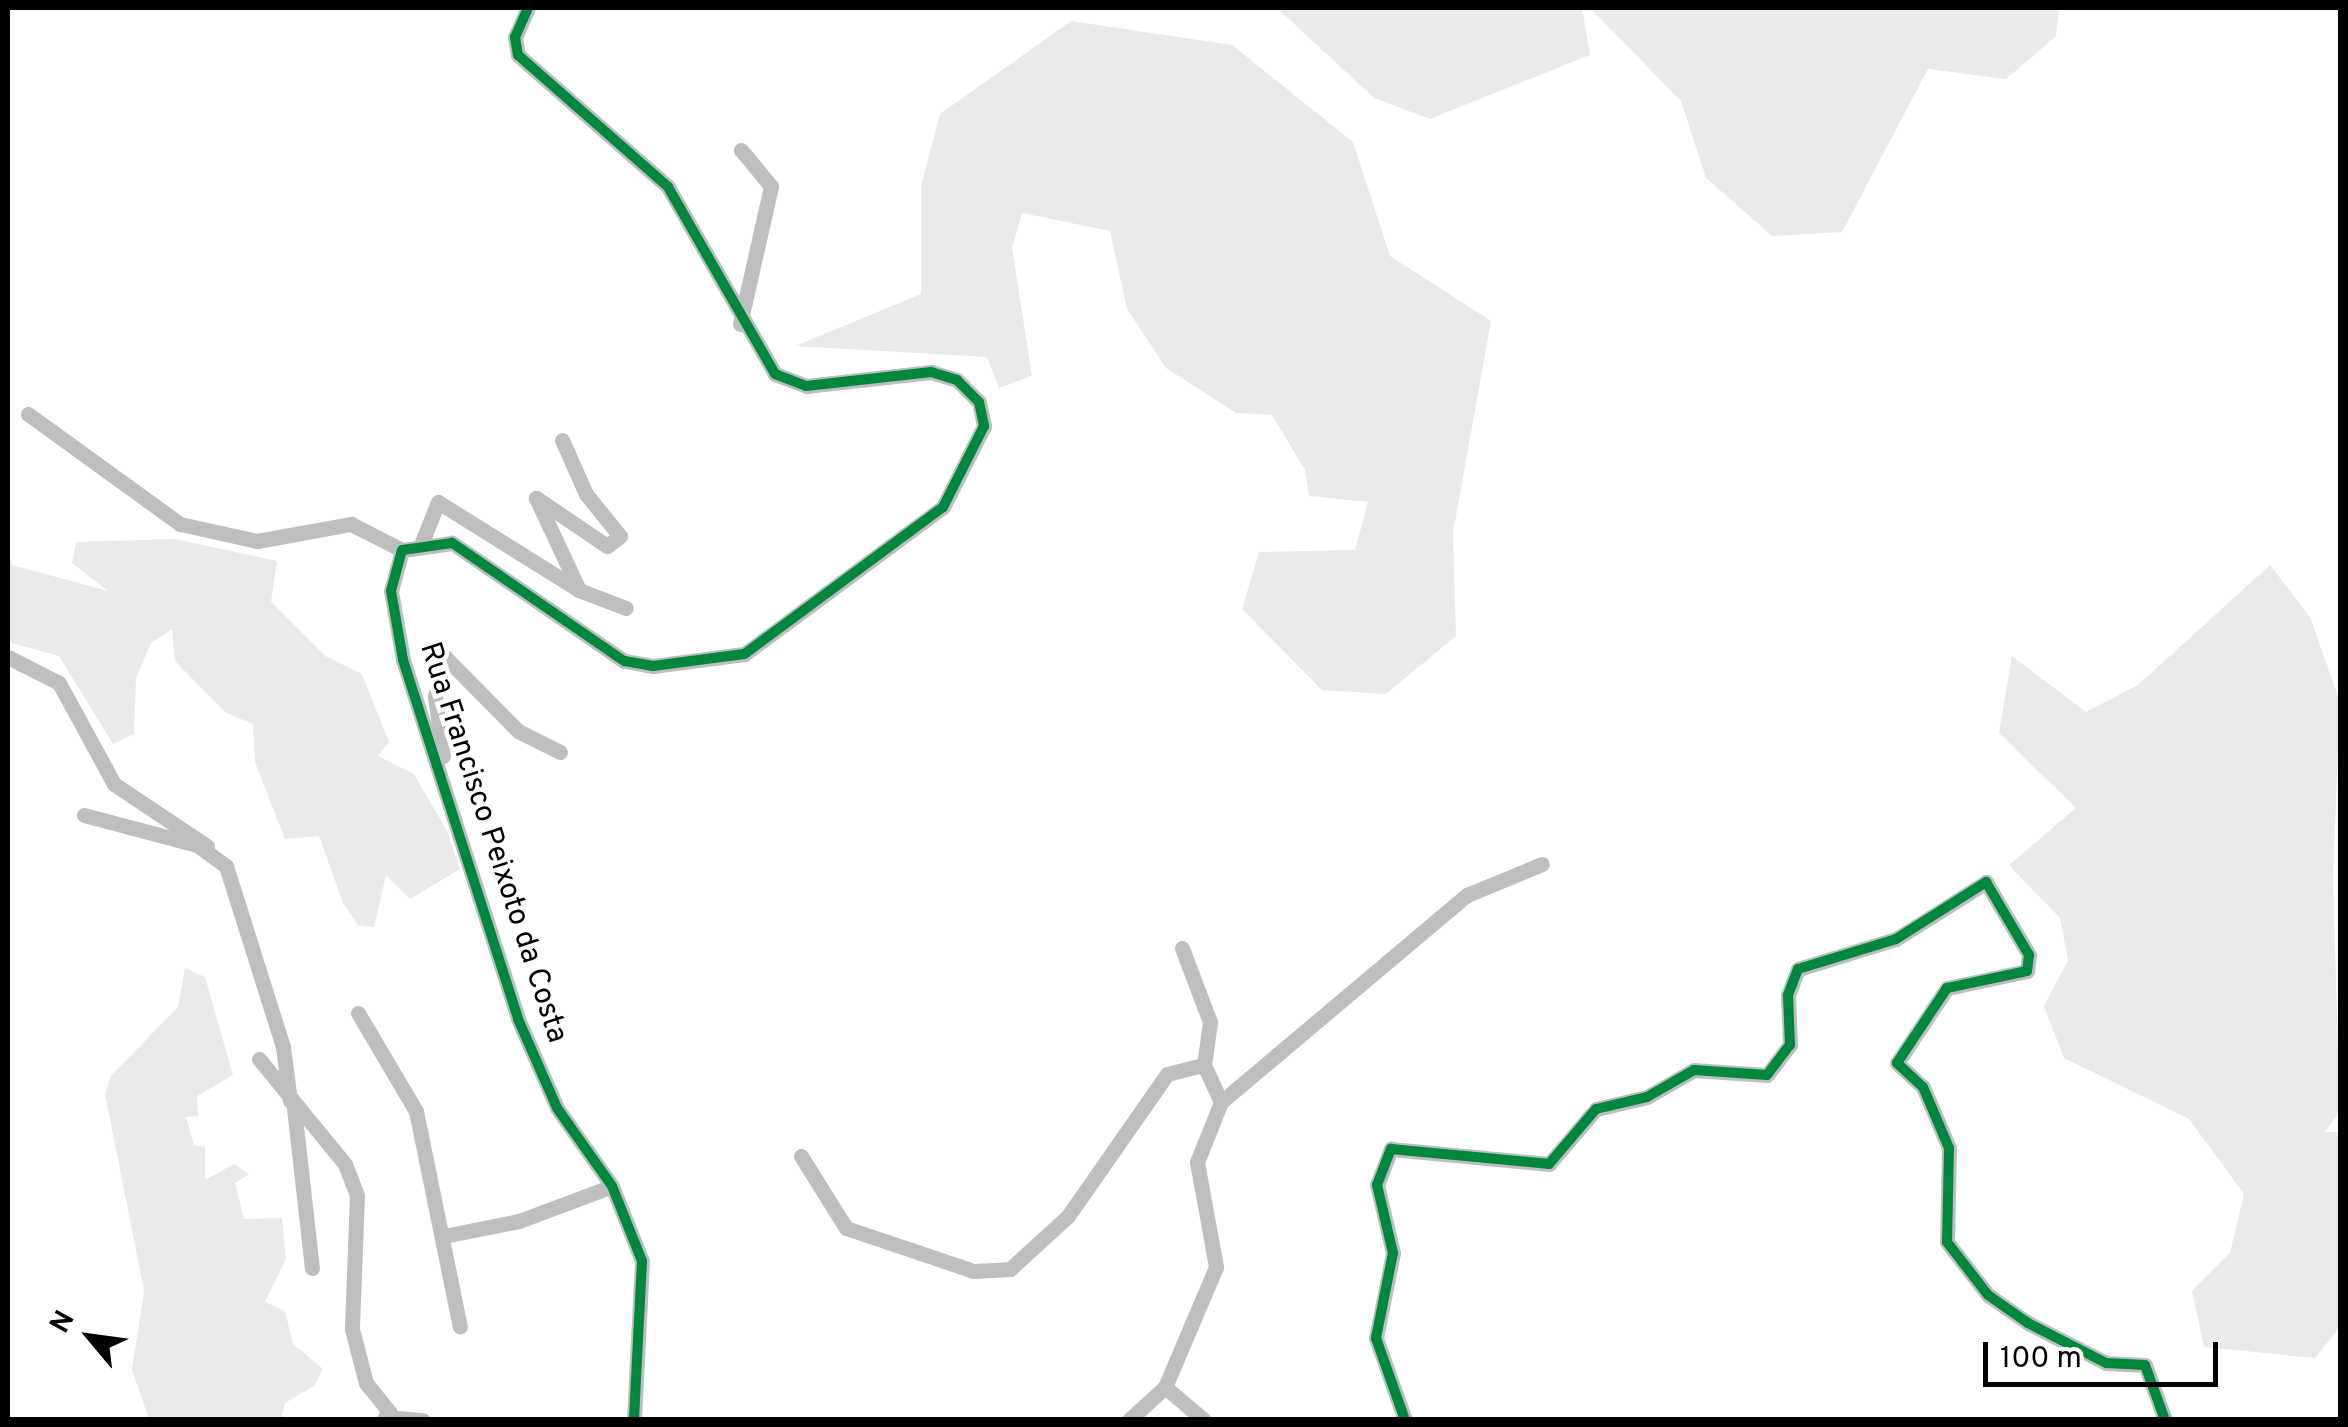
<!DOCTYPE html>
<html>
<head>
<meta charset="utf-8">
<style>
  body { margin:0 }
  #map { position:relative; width:2348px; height:1427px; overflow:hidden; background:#fff; font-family:Overpass,sans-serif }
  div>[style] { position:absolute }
  .green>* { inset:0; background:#eaeaea }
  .street>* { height:15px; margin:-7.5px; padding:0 7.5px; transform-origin:7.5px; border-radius:7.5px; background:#bebebe }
  .cycleway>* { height:10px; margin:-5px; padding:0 5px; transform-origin:5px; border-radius:5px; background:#00873e }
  span { translate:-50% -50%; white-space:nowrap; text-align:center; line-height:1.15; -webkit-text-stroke:9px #fff; paint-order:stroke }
  .street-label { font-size:30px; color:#000 }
  .frame { position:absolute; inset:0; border:10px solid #000; pointer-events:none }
  .north { position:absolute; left:40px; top:1287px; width:100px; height:100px; -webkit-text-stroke:8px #fff; paint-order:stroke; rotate:299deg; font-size:28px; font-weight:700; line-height:40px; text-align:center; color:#000 }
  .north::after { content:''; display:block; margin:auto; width:35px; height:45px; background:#000; clip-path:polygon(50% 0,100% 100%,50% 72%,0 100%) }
  .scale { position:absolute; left:1983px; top:1342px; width:235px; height:45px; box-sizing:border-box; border:5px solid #000; border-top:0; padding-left:12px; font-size:30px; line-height:35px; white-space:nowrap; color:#000; -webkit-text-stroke:8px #fff; paint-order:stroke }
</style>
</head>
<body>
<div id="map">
  <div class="green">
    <i style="clip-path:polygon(1277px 8px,1582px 8px,1590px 55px,1430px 119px,1374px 98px)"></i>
    <i style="clip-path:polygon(1590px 8px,2059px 8px,2056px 36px,2006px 79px,1928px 69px,1842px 232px,1772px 236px,1706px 178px,1681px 101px)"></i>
    <i style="clip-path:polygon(1071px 21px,1232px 45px,1353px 142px,1390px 256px,1491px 321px,1453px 533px,1456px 636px,1386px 694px,1322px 690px,1242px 609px,1259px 552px,1355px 550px,1368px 502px,1309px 496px,1305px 470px,1272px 415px,1236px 413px,1166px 368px,1127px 309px,1110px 231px,1022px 213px,1012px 248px,1032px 376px,999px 388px,987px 357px,795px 346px,921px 294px,921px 186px,940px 114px)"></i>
    <i style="clip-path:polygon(175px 539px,277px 561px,271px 602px,325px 656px,362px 674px,389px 742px,378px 756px,414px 774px,447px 831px,460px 869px,410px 899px,386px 875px,374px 927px,358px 925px,343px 903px,319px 836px,285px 839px,255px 762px,253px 724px,226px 713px,175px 661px,172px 629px,151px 643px,136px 678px,134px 734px,113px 744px,59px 656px,8px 642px,8px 554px,12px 565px,108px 591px,72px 563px,76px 542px)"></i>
    <i style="clip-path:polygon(2270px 565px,2310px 617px,2340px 702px,2333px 879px,2340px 1111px,2325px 1132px,2340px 1132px,2340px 1327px,2315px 1358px,2204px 1347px,2192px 1291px,2230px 1253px,2244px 1194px,2189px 1119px,2064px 1058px,2044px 1006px,2068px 960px,2060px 918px,2009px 865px,2076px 808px,1999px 733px,2012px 656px,2086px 712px,2138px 685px)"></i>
    <i style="clip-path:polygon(185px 968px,205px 977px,233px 1075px,197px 1096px,198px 1116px,186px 1117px,194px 1145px,205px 1147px,205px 1180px,234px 1164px,249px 1174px,235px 1183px,244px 1219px,282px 1218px,286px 1259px,265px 1302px,285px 1311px,293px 1344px,323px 1369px,314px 1386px,285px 1403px,281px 1419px,149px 1419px,132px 1370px,144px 1291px,105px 1094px,111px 1076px,178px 1007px)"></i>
  </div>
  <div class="street">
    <i style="left:528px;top:8px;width:32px;rotate:114deg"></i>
    <i style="left:515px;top:37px;width:18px;rotate:81deg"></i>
    <i style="left:518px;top:55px;width:200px;rotate:41.3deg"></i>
    <i style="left:668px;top:187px;width:215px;rotate:60.2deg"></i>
    <i style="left:775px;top:374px;width:33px;rotate:21deg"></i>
    <i style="left:806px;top:386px;width:126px;rotate:-6.4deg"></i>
    <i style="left:931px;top:372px;width:27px;rotate:17deg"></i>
    <i style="left:957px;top:380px;width:31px;rotate:45deg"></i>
    <i style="left:979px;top:402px;width:25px;rotate:78deg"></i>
    <i style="left:984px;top:426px;width:91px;rotate:116.8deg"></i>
    <i style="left:943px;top:507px;width:247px;rotate:143.5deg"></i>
    <i style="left:744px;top:654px;width:92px;rotate:172.5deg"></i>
    <i style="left:653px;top:666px;width:29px;rotate:-170deg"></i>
    <i style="left:624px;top:661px;width:209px;rotate:-145.5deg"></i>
    <i style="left:452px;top:543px;width:50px;rotate:172deg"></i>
    <i style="left:402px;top:550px;width:42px;rotate:105deg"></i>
    <i style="left:391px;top:591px;width:70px;rotate:80.1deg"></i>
    <i style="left:403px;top:660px;width:377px;rotate:72.2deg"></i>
    <i style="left:518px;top:1019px;width:97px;rotate:66.3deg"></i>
    <i style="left:557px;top:1108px;width:95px;rotate:54.8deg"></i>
    <i style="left:612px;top:1186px;width:81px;rotate:68.2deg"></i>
    <i style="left:642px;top:1261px;width:159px;rotate:92.9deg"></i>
    <i style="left:740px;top:324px;width:141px;rotate:-77.3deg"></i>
    <i style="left:771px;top:186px;width:47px;rotate:-129.8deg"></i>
    <i style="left:28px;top:414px;width:188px;rotate:35.9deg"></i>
    <i style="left:180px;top:524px;width:79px;rotate:12.4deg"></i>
    <i style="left:257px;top:541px;width:96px;rotate:-10.3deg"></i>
    <i style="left:351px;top:524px;width:57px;rotate:27deg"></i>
    <i style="left:562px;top:440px;width:59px;rotate:66deg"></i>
    <i style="left:586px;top:494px;width:54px;rotate:51deg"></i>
    <i style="left:620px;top:536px;width:16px;rotate:142deg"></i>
    <i style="left:607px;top:546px;width:86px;rotate:-145.9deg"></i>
    <i style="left:536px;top:498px;width:102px;rotate:64.9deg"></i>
    <i style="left:422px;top:542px;width:43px;rotate:-68.2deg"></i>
    <i style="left:438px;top:502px;width:166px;rotate:32deg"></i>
    <i style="left:579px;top:590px;width:50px;rotate:21deg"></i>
    <i style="left:8px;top:657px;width:57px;rotate:27deg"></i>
    <i style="left:59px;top:683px;width:115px;rotate:61.4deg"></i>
    <i style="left:114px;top:784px;width:112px;rotate:33.7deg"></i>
    <i style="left:443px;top:756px;width:61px;rotate:-97.6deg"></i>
    <i style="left:435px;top:696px;width:40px;rotate:-74deg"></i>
    <i style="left:446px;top:658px;width:103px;rotate:45.4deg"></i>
    <i style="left:518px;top:731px;width:47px;rotate:26.6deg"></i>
    <i style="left:84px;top:815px;width:117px;rotate:14.9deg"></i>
    <i style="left:197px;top:845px;width:36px;rotate:36deg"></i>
    <i style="left:226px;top:866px;width:190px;rotate:72.5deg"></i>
    <i style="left:283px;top:1047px;width:54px;rotate:82.6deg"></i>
    <i style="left:1182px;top:948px;width:79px;rotate:69.3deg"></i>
    <i style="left:1210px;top:1022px;width:43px;rotate:97.9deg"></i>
    <i style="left:358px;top:1013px;width:114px;rotate:59.4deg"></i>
    <i style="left:416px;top:1111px;width:220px;rotate:78.5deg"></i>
    <i style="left:259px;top:1059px;width:136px;rotate:50.7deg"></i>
    <i style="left:345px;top:1164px;width:34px;rotate:69deg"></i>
    <i style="left:357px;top:1196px;width:133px;rotate:92.2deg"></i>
    <i style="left:352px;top:1329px;width:56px;rotate:75.5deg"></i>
    <i style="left:366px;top:1383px;width:38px;rotate:51deg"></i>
    <i style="left:1221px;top:1102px;width:322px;rotate:-40.1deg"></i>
    <i style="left:1467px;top:895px;width:81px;rotate:-22.5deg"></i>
    <i style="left:294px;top:1108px;width:161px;rotate:83.6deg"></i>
    <i style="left:801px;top:1156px;width:85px;rotate:58deg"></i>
    <i style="left:846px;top:1228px;width:135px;rotate:18.6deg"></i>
    <i style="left:974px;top:1271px;width:36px;rotate:-3deg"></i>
    <i style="left:1010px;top:1269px;width:79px;rotate:-42.4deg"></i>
    <i style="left:1068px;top:1216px;width:173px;rotate:-55.1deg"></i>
    <i style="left:1167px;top:1074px;width:38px;rotate:-14deg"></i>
    <i style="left:1204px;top:1065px;width:41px;rotate:65.3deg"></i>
    <i style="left:1221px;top:1102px;width:65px;rotate:111.8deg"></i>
    <i style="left:1197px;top:1162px;width:107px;rotate:79.7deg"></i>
    <i style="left:1216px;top:1267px;width:130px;rotate:113deg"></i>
    <i style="left:1165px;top:1387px;width:49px;rotate:137.5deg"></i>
    <i style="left:444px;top:1236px;width:76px;rotate:-11.3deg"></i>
    <i style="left:519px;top:1221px;width:99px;rotate:-20.6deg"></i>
    <i style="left:1165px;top:1387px;width:51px;rotate:40.2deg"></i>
    <i style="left:385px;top:1417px;width:38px;rotate:5deg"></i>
    <i style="left:1405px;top:1420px;width:87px;rotate:-109.5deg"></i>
    <i style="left:1376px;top:1338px;width:87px;rotate:-78.7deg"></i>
    <i style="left:1393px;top:1253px;width:70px;rotate:-103.2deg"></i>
    <i style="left:1377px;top:1185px;width:39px;rotate:-69deg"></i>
    <i style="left:1391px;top:1149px;width:159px;rotate:5.4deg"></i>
    <i style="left:1549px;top:1164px;width:72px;rotate:-49.5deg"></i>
    <i style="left:1596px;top:1109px;width:52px;rotate:-13.2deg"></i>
    <i style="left:1647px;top:1097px;width:54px;rotate:-29.9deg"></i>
    <i style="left:1694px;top:1070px;width:73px;rotate:3.9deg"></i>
    <i style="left:1767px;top:1075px;width:38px;rotate:-53deg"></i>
    <i style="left:1790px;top:1045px;width:50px;rotate:-92.3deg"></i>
    <i style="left:1788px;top:995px;width:28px;rotate:-69deg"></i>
    <i style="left:1798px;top:969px;width:102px;rotate:-17deg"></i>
    <i style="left:1896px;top:939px;width:107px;rotate:-32.3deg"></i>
    <i style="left:1986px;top:882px;width:85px;rotate:59.5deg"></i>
    <i style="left:2029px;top:955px;width:16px;rotate:97deg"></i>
    <i style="left:2027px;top:971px;width:82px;rotate:168deg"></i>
    <i style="left:1947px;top:988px;width:90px;rotate:123.7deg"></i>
    <i style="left:1897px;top:1063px;width:35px;rotate:43deg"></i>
    <i style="left:1923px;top:1087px;width:66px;rotate:66.9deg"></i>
    <i style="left:1949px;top:1148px;width:94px;rotate:91.2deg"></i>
    <i style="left:1947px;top:1242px;width:67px;rotate:52.3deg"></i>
    <i style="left:1988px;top:1295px;width:49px;rotate:35deg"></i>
    <i style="left:2028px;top:1323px;width:88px;rotate:27.1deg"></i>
    <i style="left:2106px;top:1363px;width:39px;rotate:3deg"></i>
    <i style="left:2145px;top:1365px;width:59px;rotate:70deg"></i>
  </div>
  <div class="cycleway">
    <i style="left:528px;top:8px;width:32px;rotate:114deg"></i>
    <i style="left:515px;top:37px;width:18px;rotate:81deg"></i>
    <i style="left:518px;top:55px;width:200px;rotate:41.3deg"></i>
    <i style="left:668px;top:187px;width:215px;rotate:60.2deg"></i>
    <i style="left:775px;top:374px;width:33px;rotate:21deg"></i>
    <i style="left:806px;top:386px;width:126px;rotate:-6.4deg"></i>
    <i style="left:931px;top:372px;width:27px;rotate:17deg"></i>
    <i style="left:957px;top:380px;width:31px;rotate:45deg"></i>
    <i style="left:979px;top:402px;width:25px;rotate:78deg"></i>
    <i style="left:984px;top:426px;width:91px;rotate:116.8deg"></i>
    <i style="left:943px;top:507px;width:247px;rotate:143.5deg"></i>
    <i style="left:744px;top:654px;width:92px;rotate:172.5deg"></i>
    <i style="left:653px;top:666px;width:29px;rotate:-170deg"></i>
    <i style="left:624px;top:661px;width:209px;rotate:-145.5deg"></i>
    <i style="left:452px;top:543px;width:50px;rotate:172deg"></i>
    <i style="left:402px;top:550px;width:42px;rotate:105deg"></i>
    <i style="left:391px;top:591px;width:70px;rotate:80.1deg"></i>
    <i style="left:403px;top:660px;width:377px;rotate:72.2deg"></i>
    <i style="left:518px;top:1019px;width:97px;rotate:66.3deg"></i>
    <i style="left:557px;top:1108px;width:95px;rotate:54.8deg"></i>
    <i style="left:612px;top:1186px;width:81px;rotate:68.2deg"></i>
    <i style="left:642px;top:1261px;width:159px;rotate:92.9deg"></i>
    <i style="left:1405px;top:1420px;width:87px;rotate:-109.5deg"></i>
    <i style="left:1376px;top:1338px;width:87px;rotate:-78.7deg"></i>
    <i style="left:1393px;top:1253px;width:70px;rotate:-103.2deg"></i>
    <i style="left:1377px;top:1185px;width:39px;rotate:-69deg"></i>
    <i style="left:1391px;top:1149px;width:159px;rotate:5.4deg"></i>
    <i style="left:1549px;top:1164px;width:72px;rotate:-49.5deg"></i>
    <i style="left:1596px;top:1109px;width:52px;rotate:-13.2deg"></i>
    <i style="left:1647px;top:1097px;width:54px;rotate:-29.9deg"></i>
    <i style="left:1694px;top:1070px;width:73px;rotate:3.9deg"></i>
    <i style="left:1767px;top:1075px;width:38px;rotate:-53deg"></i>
    <i style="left:1790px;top:1045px;width:50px;rotate:-92.3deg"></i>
    <i style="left:1788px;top:995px;width:28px;rotate:-69deg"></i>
    <i style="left:1798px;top:969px;width:102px;rotate:-17deg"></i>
    <i style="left:1896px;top:939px;width:107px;rotate:-32.3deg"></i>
    <i style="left:1986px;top:882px;width:85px;rotate:59.5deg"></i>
    <i style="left:2029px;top:955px;width:16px;rotate:97deg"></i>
    <i style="left:2027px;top:971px;width:82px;rotate:168deg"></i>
    <i style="left:1947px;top:988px;width:90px;rotate:123.7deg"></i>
    <i style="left:1897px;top:1063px;width:35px;rotate:43deg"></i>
    <i style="left:1923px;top:1087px;width:66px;rotate:66.9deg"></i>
    <i style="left:1949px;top:1148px;width:94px;rotate:91.2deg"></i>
    <i style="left:1947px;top:1242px;width:67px;rotate:52.3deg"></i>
    <i style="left:1988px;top:1295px;width:49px;rotate:35deg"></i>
    <i style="left:2028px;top:1323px;width:88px;rotate:27.1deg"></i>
    <i style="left:2106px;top:1363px;width:39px;rotate:3deg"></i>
    <i style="left:2145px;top:1365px;width:59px;rotate:70deg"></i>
  </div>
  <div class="street-label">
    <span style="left:492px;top:843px;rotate:72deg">Rua Francisco Peixoto da Costa</span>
  </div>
  <div class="frame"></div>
  <div class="north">N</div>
  <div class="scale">100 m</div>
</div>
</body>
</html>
